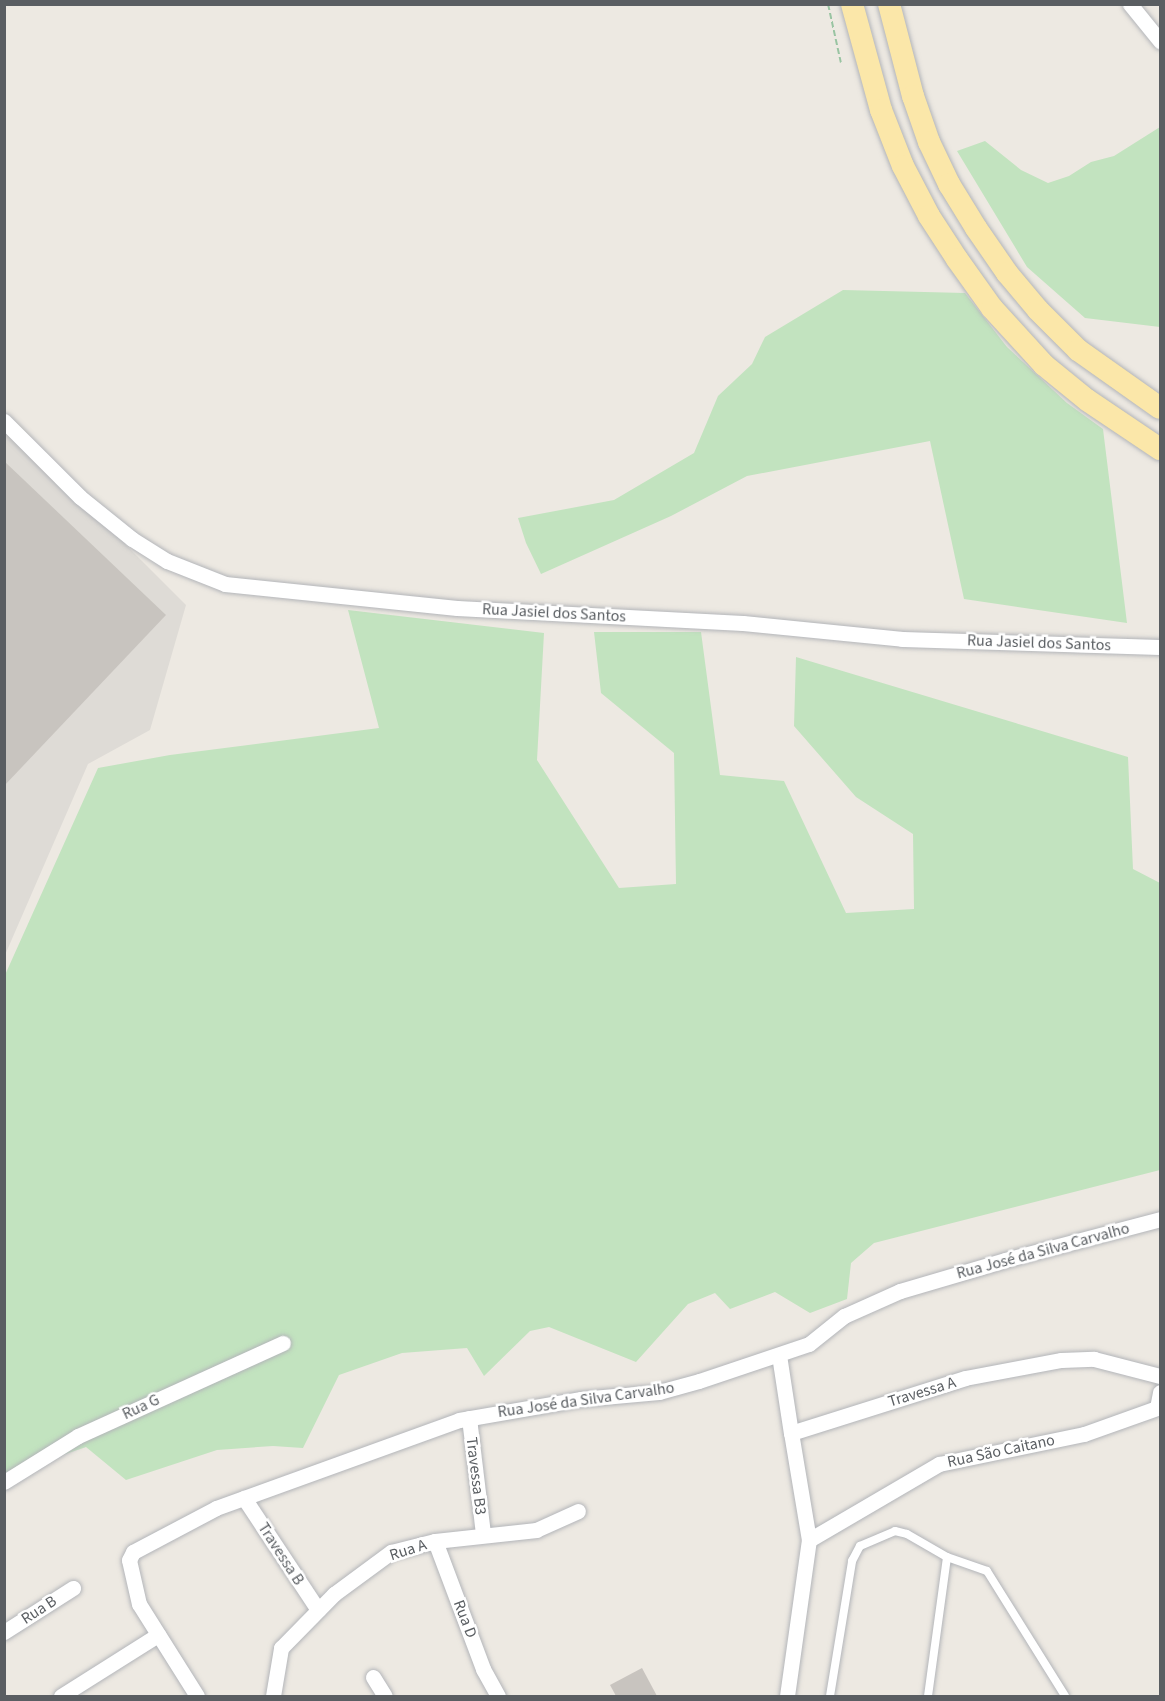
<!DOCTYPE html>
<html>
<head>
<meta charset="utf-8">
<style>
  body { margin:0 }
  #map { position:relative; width:1165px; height:1701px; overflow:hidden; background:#ede9e2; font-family:"Source Sans 3",sans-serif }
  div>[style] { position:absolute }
  .industrial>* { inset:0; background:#dedbd6 }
  .green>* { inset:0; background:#c2e3bf }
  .building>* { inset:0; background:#c8c4bf }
  .path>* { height:2px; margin-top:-1px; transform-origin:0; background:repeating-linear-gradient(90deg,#99c4a2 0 6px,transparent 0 9px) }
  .roads { filter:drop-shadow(0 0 2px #b3b5b9) drop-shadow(0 0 2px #b3b5b9) }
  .lane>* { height:8px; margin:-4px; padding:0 4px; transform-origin:4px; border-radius:4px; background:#fff }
  .street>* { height:15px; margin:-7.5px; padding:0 7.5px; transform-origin:7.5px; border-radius:7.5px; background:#fff }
  .primary>* { height:22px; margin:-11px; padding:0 11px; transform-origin:11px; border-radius:11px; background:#fbe7a9 }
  span { translate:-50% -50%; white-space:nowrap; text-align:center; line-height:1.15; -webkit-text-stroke:5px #fff; paint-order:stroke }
  .street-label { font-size:16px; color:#5a5e62 }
  .frame { position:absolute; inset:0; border:6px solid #5a5e62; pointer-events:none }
</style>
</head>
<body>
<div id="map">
  <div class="industrial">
    <i style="clip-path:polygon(5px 424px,186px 605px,150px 730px,88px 764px,5px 955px)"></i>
  </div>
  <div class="green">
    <i style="clip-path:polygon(1160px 127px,1160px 327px,1085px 318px,1027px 267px,957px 151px,985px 141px,1021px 170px,1048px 183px,1069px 176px,1091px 162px,1114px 156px)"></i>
    <i style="clip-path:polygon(843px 290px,965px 293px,1007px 347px,1067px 403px,1103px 429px,1127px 623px,964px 599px,930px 441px,747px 476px,671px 516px,541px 574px,526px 543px,518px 518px,614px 500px,694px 453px,718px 396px,752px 364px,765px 337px)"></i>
    <i style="clip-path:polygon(348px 610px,544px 633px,537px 760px,619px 888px,676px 884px,674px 753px,601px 693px,594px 632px,701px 632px,720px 775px,784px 781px,846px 913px,914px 909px,913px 834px,856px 797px,794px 726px,796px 657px,1128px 757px,1133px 869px,1160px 883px,1160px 1170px,874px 1243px,851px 1263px,847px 1299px,810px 1313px,775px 1292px,730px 1309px,715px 1293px,688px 1304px,636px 1362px,549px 1327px,530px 1331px,484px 1376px,467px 1348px,402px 1353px,339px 1375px,303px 1448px,273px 1446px,217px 1450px,126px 1480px,86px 1447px,5px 1475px,5px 975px,98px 768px,170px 755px,379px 728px)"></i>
  </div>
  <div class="building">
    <i style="clip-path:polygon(4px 461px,166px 615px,4px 786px)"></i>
    <i style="clip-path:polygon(642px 1668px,657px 1696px,616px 1696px,610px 1685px)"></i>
  </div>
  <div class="path">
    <i style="left:828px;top:4px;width:60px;rotate:77.6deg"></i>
  </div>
  <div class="roads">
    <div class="lane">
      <i style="left:830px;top:1696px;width:137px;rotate:-80.7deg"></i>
      <i style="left:852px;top:1561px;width:17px;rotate:-62deg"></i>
      <i style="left:860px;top:1546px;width:38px;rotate:-23deg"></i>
      <i style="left:895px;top:1531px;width:12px;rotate:14deg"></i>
      <i style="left:907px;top:1534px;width:46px;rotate:29.9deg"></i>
      <i style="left:947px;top:1557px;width:42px;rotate:19.3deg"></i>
      <i style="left:987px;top:1571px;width:147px;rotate:58deg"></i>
      <i style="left:928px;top:1696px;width:140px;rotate:-82.2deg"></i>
    </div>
    <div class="street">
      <i style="left:1130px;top:4px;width:48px;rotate:51deg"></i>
      <i style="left:4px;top:421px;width:107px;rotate:45deg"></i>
      <i style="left:80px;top:497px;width:67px;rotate:38.9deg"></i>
      <i style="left:132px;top:539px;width:41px;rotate:32.2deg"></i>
      <i style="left:167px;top:561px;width:62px;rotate:21.6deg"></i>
      <i style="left:225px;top:584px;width:233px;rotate:5.9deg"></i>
      <i style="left:457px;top:608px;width:286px;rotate:3deg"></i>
      <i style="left:743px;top:623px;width:160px;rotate:5.7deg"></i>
      <i style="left:902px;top:639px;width:258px;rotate:1.8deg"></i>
      <i style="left:779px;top:1355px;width:79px;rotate:81.3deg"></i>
      <i style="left:469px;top:1418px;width:117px;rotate:83.1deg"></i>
      <i style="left:4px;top:1482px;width:87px;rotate:-31.9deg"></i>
      <i style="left:78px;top:1436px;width:225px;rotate:-24.4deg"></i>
      <i style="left:244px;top:1498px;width:134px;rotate:56.5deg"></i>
      <i style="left:809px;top:1540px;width:151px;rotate:-30.3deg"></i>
      <i style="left:939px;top:1464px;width:148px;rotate:-11.7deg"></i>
      <i style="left:1084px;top:1434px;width:77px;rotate:-19.6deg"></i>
      <i style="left:1157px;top:1408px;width:16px;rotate:-79deg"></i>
      <i style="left:435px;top:1541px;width:137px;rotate:69.4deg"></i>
      <i style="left:483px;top:1669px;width:31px;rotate:61deg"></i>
      <i style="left:4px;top:1632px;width:82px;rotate:-32.5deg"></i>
      <i style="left:373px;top:1677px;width:22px;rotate:58deg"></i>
      <i style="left:61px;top:1696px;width:115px;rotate:-32.2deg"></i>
      <i style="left:197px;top:1696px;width:109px;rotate:-122.2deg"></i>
      <i style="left:139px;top:1604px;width:45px;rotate:-102.8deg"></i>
      <i style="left:129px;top:1560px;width:9px;rotate:-63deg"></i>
      <i style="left:133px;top:1552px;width:94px;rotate:-27.9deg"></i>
      <i style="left:216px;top:1508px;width:258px;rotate:-19.9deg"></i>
      <i style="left:459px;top:1420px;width:124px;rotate:-9.8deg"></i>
      <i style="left:581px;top:1399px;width:78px;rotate:-5.1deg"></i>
      <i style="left:659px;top:1392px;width:41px;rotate:-15.4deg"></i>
      <i style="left:699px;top:1381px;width:116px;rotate:-18.6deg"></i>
      <i style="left:809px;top:1344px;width:45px;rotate:-38.7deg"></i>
      <i style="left:844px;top:1316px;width:61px;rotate:-24.1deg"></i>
      <i style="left:900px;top:1291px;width:109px;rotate:-16.4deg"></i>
      <i style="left:1005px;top:1260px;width:160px;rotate:-14.8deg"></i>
      <i style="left:273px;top:1696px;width:49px;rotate:-80.5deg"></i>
      <i style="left:281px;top:1648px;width:76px;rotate:-45.5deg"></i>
      <i style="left:334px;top:1594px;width:71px;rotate:-36.4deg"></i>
      <i style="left:391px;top:1552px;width:45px;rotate:-14deg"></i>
      <i style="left:435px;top:1541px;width:102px;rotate:-6.2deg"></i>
      <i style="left:536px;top:1530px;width:46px;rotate:-24.3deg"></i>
      <i style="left:787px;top:1696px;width:158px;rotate:-82deg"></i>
      <i style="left:809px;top:1540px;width:109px;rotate:-99.5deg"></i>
      <i style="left:791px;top:1433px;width:182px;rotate:-17.5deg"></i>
      <i style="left:965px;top:1378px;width:98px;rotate:-10.6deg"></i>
      <i style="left:1061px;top:1360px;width:33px;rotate:-2deg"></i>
      <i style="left:1094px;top:1359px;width:68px;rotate:14.4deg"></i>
    </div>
    <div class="primary">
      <i style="left:852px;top:4px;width:110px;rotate:74.7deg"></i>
      <i style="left:881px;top:110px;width:60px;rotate:68.6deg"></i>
      <i style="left:903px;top:166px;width:56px;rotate:62.5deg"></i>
      <i style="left:929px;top:216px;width:51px;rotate:56.9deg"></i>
      <i style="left:957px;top:259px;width:60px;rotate:54.5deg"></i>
      <i style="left:992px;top:308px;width:77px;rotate:47.6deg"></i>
      <i style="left:1044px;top:365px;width:55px;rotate:39.1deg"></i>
      <i style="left:1087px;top:400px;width:88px;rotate:33.9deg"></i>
      <i style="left:889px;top:4px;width:95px;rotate:75.4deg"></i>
      <i style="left:913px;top:96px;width:49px;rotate:70.8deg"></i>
      <i style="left:929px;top:142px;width:47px;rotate:64.5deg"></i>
      <i style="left:949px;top:184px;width:52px;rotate:58.5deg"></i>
      <i style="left:976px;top:228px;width:55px;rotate:55.4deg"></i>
      <i style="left:1007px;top:273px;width:48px;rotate:50deg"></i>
      <i style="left:1038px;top:310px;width:57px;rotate:45deg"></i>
      <i style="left:1078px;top:350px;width:100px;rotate:35.3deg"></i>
    </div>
  </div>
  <div class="street-label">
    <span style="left:554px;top:613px;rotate:3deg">Rua Jasiel dos Santos</span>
    <span style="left:1039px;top:643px;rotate:2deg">Rua Jasiel dos Santos</span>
    <span style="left:1043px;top:1251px;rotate:-15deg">Rua José da Silva Carvalho</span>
    <span style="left:922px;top:1392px;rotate:-17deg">Travessa A</span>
    <span style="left:586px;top:1400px;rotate:-8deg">Rua José da Silva Carvalho</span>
    <span style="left:141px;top:1407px;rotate:-25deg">Rua G</span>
    <span style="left:1001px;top:1451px;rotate:-12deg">Rua São Caitano</span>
    <span style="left:476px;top:1476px;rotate:83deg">Travessa B3</span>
    <span style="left:408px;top:1550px;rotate:-18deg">Rua A</span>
    <span style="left:281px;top:1554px;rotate:57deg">Travessa B</span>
    <span style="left:39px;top:1610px;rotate:-33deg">Rua B</span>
    <span style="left:465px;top:1619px;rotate:69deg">Rua D</span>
  </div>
  <div class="frame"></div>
</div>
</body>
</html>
